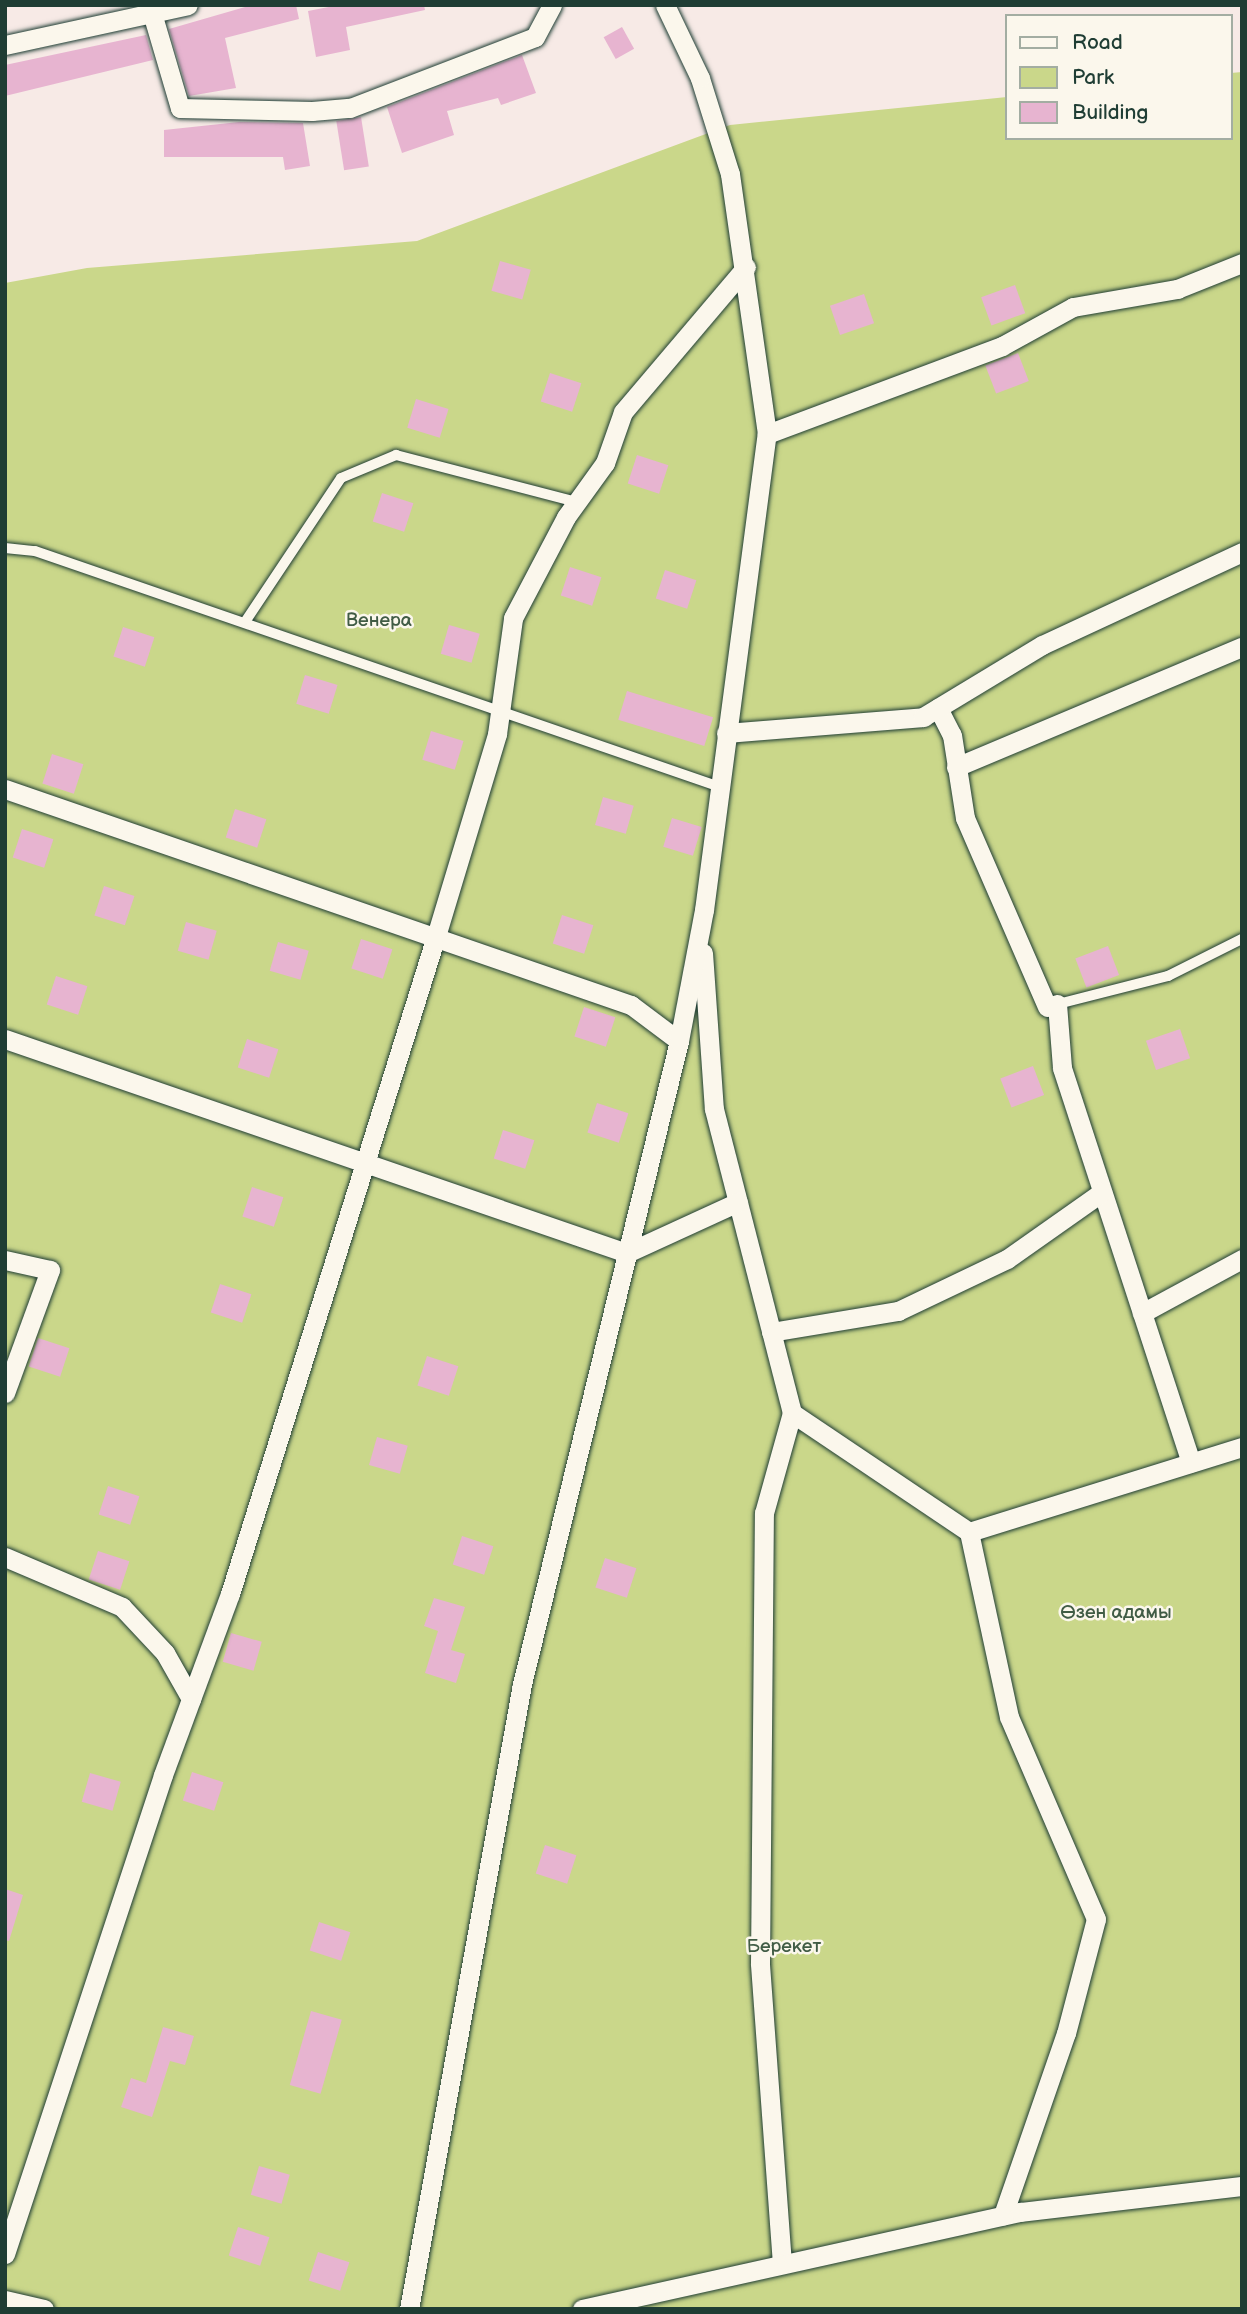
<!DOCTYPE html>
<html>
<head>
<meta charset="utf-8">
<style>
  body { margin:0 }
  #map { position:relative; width:1247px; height:2314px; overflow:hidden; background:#f7eae6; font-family:"Balsamiq Sans",sans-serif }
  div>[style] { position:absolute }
  .green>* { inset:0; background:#cad78a }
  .building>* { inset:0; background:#e7b4d0; transform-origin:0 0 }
  .roads { filter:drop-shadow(0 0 2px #1f3d34) drop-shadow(0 0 2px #1f3d34) }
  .service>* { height:10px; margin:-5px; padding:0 5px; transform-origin:5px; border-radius:5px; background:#fbf7ec }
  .minor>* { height:19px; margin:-9.5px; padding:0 9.5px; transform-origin:9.5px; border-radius:9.5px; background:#fbf7ec }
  span { translate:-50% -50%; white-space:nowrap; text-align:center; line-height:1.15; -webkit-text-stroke:5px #fbf7ec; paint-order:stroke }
  .park-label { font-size:19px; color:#415c45 }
  .frame { position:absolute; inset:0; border:7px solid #1f3d34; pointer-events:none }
  .legend { position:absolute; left:1005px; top:14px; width:228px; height:126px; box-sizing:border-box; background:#fbf7ec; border:2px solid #a3ada2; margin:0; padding:9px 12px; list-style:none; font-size:21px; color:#1f3d34 }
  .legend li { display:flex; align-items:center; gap:14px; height:35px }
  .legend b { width:35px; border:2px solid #a3ada2 }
</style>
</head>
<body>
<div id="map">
  <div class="green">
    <i style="clip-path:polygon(1242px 72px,1242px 2309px,5px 2309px,5px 283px,87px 268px,417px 241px,730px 125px,1007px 97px,1007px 138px,1231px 138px,1231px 73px)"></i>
  </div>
  <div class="building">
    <i style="clip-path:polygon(252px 5px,296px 5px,299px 19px,225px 38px,236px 88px,189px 96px,169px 29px)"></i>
    <i style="clip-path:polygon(339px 5px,424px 5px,425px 10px,346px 27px,350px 50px,316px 57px,308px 11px)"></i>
    <i style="left:622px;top:27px;width:25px;height:21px;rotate:61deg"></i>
    <i style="clip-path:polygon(146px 35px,153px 60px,5px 96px,5px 65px)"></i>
    <i style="clip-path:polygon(522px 55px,536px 93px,501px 105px,498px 98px,447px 111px,454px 135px,402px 153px,387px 107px)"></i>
    <i style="left:361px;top:117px;width:50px;height:25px;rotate:81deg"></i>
    <i style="clip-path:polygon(239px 122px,303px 123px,310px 166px,285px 170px,283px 157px,164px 157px,164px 130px)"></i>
    <i style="left:500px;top:261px;width:32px;height:31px;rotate:16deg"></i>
    <i style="left:1015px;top:285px;width:30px;height:36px;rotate:70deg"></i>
    <i style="left:864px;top:294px;width:31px;height:36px;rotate:71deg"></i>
    <i style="left:1018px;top:353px;width:30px;height:35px;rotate:69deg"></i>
    <i style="left:550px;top:373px;width:33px;height:30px;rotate:18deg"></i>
    <i style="left:416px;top:399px;width:34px;height:30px;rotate:17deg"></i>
    <i style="left:637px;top:455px;width:33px;height:30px;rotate:18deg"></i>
    <i style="left:382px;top:493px;width:33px;height:30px;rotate:18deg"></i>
    <i style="left:570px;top:567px;width:33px;height:30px;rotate:18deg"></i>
    <i style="left:665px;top:570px;width:33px;height:30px;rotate:18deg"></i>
    <i style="left:449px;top:625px;width:32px;height:30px;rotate:16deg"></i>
    <i style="left:123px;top:627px;width:33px;height:31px;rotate:18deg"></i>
    <i style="left:305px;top:675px;width:34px;height:30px;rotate:17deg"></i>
    <i style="left:627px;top:691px;width:90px;height:30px;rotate:17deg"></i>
    <i style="left:431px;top:731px;width:34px;height:30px;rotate:17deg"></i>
    <i style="left:52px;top:754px;width:33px;height:31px;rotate:18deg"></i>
    <i style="left:603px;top:797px;width:32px;height:29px;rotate:16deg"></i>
    <i style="left:235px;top:809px;width:33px;height:30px;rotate:18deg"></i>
    <i style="left:672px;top:818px;width:31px;height:30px;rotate:17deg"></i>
    <i style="left:22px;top:829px;width:33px;height:30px;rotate:18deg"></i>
    <i style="left:104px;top:886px;width:32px;height:31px;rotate:18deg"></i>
    <i style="left:562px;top:915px;width:33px;height:30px;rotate:18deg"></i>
    <i style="left:186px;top:922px;width:32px;height:30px;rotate:16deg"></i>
    <i style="left:361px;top:939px;width:33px;height:31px;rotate:18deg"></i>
    <i style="left:278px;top:942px;width:32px;height:30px;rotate:16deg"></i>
    <i style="left:1108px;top:946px;width:31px;height:35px;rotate:69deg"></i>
    <i style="left:56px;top:976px;width:33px;height:30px;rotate:18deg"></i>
    <i style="left:584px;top:1007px;width:33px;height:31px;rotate:18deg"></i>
    <i style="left:1180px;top:1029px;width:31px;height:36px;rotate:71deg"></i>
    <i style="left:247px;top:1039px;width:33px;height:30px;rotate:18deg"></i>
    <i style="left:1033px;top:1066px;width:31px;height:35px;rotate:69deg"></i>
    <i style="left:597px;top:1103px;width:33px;height:31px;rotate:18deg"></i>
    <i style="left:503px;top:1130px;width:33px;height:30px;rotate:18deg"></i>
    <i style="left:252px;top:1187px;width:33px;height:31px;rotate:18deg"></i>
    <i style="left:220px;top:1284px;width:33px;height:30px;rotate:18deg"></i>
    <i style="left:38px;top:1338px;width:33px;height:30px;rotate:18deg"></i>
    <i style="left:427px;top:1356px;width:33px;height:31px;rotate:18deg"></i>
    <i style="left:377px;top:1437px;width:32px;height:29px;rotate:16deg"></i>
    <i style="left:108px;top:1486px;width:33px;height:30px;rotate:18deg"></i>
    <i style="left:462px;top:1536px;width:33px;height:30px;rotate:18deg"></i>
    <i style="left:98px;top:1551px;width:33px;height:30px;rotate:18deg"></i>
    <i style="left:605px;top:1558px;width:33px;height:31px;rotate:18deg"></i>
    <i style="clip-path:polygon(434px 1598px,465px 1607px,451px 1650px,465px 1654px,456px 1683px,425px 1673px,438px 1631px,424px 1626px)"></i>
    <i style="left:231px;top:1633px;width:32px;height:30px;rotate:16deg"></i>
    <i style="left:192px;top:1772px;width:33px;height:30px;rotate:18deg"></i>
    <i style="left:90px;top:1773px;width:32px;height:30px;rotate:16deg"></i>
    <i style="left:545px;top:1845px;width:33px;height:30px;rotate:18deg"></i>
    <i style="clip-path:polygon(5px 1889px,23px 1895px,9px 1941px,5px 1940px)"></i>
    <i style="left:319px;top:1922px;width:33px;height:30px;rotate:18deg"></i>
    <i style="left:311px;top:2011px;width:32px;height:77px;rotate:16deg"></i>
    <i style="clip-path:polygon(163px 2027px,194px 2036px,185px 2065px,170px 2061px,152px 2117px,121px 2107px,131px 2078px,146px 2083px)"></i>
    <i style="left:259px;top:2166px;width:32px;height:30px;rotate:16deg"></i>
    <i style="left:238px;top:2227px;width:33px;height:30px;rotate:18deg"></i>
    <i style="left:318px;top:2252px;width:33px;height:30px;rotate:18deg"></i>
  </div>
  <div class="roads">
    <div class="service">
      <i style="left:5px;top:548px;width:30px;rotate:6deg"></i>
      <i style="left:35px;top:551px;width:721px;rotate:19.01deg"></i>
      <i style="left:245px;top:622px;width:173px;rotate:-56.3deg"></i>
      <i style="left:341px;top:478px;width:60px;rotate:-22.7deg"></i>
      <i style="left:396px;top:455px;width:186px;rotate:14.6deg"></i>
      <i style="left:1054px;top:1005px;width:118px;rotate:-14.3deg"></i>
      <i style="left:1168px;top:976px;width:83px;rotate:-26.6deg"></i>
    </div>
    <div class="minor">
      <i style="left:152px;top:13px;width:99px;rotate:73.6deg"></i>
      <i style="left:180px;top:108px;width:132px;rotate:1.3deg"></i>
      <i style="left:312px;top:111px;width:38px;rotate:-5deg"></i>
      <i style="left:350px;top:108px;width:198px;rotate:-21deg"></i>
      <i style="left:535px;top:37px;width:36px;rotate:-62deg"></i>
      <i style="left:5px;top:45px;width:187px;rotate:-12.3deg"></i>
      <i style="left:767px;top:434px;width:251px;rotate:-20.5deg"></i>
      <i style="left:1002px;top:346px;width:81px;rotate:-28.8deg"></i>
      <i style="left:1073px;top:307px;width:106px;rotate:-9.8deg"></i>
      <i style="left:1177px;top:289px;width:70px;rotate:-21.8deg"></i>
      <i style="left:938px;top:708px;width:30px;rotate:63deg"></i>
      <i style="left:952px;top:735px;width:84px;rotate:81.1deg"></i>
      <i style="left:965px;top:818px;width:206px;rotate:66.5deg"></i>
      <i style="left:726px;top:733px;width:198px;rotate:-4.6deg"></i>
      <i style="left:923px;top:717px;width:139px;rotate:-31.2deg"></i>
      <i style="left:1042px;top:645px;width:221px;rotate:-24.9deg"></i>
      <i style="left:956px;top:767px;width:310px;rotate:-22.8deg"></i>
      <i style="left:5px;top:789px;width:662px;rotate:19.04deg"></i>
      <i style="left:631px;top:1005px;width:60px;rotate:36.9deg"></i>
      <i style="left:703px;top:953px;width:156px;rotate:86deg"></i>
      <i style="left:714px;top:1109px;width:314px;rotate:75.6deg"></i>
      <i style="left:792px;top:1413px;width:213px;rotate:33.9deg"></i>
      <i style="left:969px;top:1532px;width:189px;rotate:77.8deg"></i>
      <i style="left:1009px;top:1717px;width:220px;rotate:66.7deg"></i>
      <i style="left:1096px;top:1919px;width:118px;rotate:104.7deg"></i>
      <i style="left:1066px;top:2033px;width:193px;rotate:109.1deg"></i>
      <i style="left:1057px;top:1004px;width:64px;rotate:85.5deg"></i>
      <i style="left:1062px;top:1068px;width:415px;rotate:71.9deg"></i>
      <i style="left:5px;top:1039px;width:658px;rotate:18.99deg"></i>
      <i style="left:627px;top:1253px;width:122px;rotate:-24.7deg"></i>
      <i style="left:5px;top:1260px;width:46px;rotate:12.5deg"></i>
      <i style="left:50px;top:1270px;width:131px;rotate:110.1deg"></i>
      <i style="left:1142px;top:1313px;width:114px;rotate:-28.4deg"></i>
      <i style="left:771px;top:1332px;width:129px;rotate:-9.4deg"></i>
      <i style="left:898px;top:1311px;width:121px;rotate:-25.5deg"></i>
      <i style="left:1007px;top:1259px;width:116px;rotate:-35.2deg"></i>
      <i style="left:969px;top:1532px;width:286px;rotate:-17.3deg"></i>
      <i style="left:5px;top:1557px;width:127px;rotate:23.1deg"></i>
      <i style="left:122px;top:1607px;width:63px;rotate:46.9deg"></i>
      <i style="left:165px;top:1653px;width:53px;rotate:60.5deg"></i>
      <i style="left:5px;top:2254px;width:504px;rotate:-71.74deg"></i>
      <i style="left:163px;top:1775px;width:193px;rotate:-69.7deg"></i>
      <i style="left:230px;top:1594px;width:693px;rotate:-72.61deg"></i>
      <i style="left:437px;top:933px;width:208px;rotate:-73.2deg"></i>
      <i style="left:497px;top:734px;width:117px;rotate:-82.1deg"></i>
      <i style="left:513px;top:618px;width:114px;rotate:-62.3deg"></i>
      <i style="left:566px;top:517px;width:67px;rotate:-54.2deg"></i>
      <i style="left:605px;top:463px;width:54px;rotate:-70.6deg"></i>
      <i style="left:623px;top:412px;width:190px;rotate:-49.7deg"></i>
      <i style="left:782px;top:2264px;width:302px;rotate:-94.2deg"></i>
      <i style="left:760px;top:1963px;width:450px;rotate:-89.5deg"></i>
      <i style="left:764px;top:1513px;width:104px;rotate:-74.4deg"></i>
      <i style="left:5px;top:2300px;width:40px;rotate:13deg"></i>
      <i style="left:409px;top:2309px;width:635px;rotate:-79.75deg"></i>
      <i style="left:522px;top:1684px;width:662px;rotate:-76.28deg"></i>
      <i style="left:679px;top:1041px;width:133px;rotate:-79.2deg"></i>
      <i style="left:704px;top:910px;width:480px;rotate:-82.5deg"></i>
      <i style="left:767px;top:434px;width:263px;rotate:-98.1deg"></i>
      <i style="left:730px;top:174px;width:101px;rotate:-107.4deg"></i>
      <i style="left:700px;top:78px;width:81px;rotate:-115.6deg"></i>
      <i style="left:582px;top:2309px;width:449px;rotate:-12.5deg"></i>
      <i style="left:1020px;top:2212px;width:224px;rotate:-6.7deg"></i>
    </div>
  </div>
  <div class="park-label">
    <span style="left:379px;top:621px">Венера</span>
    <span style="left:1116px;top:1613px">Өзен адамы</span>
    <span style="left:784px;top:1947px">Берекет</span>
  </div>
  <div class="frame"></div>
  <ul class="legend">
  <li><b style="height:9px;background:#fbf7ec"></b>Road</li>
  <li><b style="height:19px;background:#cad78a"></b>Park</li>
  <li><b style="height:19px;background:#e7b4d0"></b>Building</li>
  </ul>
</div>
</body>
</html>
